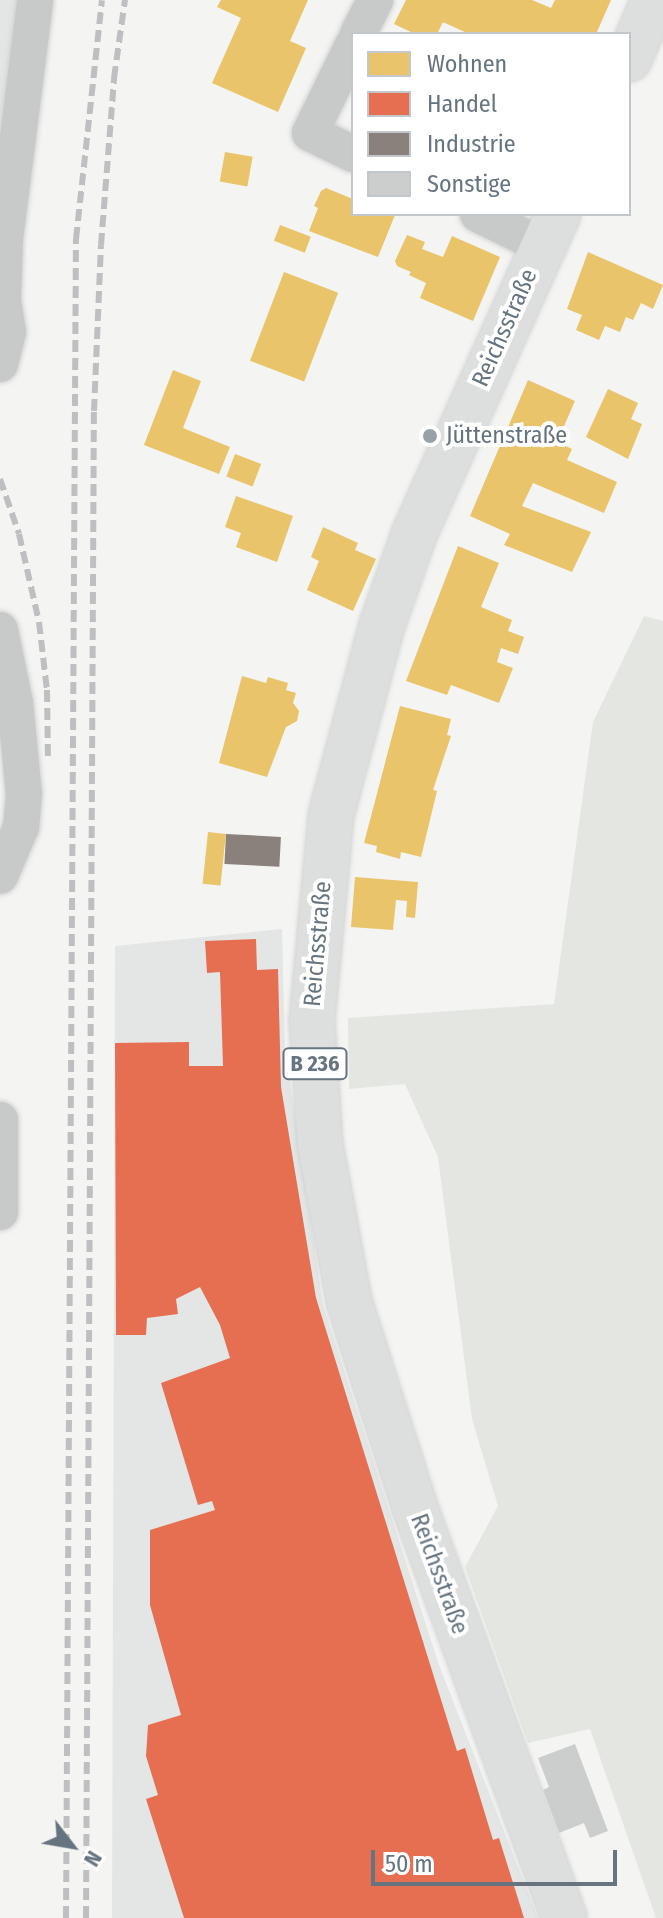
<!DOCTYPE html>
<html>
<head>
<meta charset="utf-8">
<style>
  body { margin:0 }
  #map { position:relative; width:663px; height:1918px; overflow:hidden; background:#f4f4f2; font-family:"Fira Sans Condensed",sans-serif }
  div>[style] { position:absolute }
  .built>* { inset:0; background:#e4e5e5 }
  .green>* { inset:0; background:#e4e6e1 }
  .homes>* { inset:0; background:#e9c46a; transform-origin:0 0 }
  .shops>* { inset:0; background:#e76f51 }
  .industry>* { inset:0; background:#8a817c; transform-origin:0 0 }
  .building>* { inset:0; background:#cccdcd }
  .roads { filter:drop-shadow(0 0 2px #d1d2d2) drop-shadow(0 0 2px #d1d2d2) }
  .minor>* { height:36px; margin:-18px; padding:0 18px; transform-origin:18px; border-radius:18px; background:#c8caca }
  .major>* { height:44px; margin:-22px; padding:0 22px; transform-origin:22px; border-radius:22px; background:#dddede }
  .rail>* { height:6px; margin-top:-3px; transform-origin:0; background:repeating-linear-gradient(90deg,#bebfc0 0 12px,transparent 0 18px) }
  .dots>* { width:22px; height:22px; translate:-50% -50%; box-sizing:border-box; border:4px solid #fff; border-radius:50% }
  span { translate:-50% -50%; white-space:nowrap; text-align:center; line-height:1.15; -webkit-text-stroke:8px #fff; paint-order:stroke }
  .shield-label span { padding:2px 6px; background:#fff; border:2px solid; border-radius:6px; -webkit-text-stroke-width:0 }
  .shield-label { font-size:22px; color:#667480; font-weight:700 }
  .street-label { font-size:24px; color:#667480 }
  .poi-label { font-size:24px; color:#667480 }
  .left { translate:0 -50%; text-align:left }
  .legend { position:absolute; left:351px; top:32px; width:280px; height:184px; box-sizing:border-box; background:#fff; border:2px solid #c2c7cc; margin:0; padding:10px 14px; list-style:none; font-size:24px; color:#667480 }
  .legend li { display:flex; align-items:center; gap:16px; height:40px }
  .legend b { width:40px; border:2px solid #c2c7cc }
  .north { position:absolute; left:32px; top:1806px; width:80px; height:80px; -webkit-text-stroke:6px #fff; paint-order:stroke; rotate:121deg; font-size:22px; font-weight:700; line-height:32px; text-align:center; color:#667480 }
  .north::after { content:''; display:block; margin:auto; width:28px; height:36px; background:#667480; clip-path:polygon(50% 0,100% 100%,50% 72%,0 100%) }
  .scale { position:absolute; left:371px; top:1850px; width:246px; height:36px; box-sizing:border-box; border:4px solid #667480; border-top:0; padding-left:10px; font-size:24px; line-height:28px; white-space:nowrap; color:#667480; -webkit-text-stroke:6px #fff; paint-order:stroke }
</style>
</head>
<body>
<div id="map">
  <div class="built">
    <i style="clip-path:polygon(0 0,18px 0,0 127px)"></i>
    <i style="clip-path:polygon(282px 929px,285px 1048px,323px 1305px,439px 1665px,538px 1918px,112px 1918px,115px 946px)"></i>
  </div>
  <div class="green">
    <i style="clip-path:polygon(644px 616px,663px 621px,663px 1918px,656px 1918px,590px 1729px,528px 1743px,465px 1567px,498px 1506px,472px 1419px,438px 1157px,405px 1084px,349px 1089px,348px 1018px,554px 1004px,593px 722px)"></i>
  </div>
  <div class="homes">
    <i style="clip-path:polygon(221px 0,308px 0,290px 41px,306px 48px,278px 112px,212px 83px,241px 18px,217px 7px)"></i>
    <i style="clip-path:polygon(406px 0,532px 0,551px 8px,555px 0,611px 0,596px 34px,469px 34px,443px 22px,437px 34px,415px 34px,394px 24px)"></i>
    <i style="left:225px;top:152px;width:28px;height:30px;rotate:10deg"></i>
    <i style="clip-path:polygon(326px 188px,353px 199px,353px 214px,395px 215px,378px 257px,309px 231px,318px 208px,314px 206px,321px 191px)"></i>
    <i style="left:280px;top:225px;width:33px;height:17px;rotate:21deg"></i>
    <i style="clip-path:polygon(407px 235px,425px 242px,422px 249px,443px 257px,452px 236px,500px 257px,473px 321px,420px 298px,426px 283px,409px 275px,411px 272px,397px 266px,395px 261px)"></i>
    <i style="clip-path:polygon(588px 252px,663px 285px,653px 309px,641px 303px,633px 320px,626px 317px,620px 332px,605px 326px,599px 340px,576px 330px,582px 315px,567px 309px)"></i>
    <i style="left:284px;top:272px;width:58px;height:95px;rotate:21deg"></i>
    <i style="clip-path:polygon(173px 370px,201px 381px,183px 428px,230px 447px,219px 474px,144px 445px)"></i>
    <i style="clip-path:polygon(528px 380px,575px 401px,557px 442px,572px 449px,567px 460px,617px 482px,604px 513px,533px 483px,522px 506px,591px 532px,572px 572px,504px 545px,510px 534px,470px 516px)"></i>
    <i style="clip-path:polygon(608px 389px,638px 403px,631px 419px,642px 424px,628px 459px,586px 437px)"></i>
    <i style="left:235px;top:454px;width:28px;height:24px;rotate:21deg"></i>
    <i style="clip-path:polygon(236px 496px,293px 516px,277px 562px,236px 547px,241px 533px,225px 527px)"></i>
    <i style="clip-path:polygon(323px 527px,358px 543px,355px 550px,376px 559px,353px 611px,307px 590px,319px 561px,311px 557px)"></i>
    <i style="clip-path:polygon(458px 546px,499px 563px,481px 607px,512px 620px,508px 631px,524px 637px,518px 654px,501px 648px,497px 662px,513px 668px,499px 703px,451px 685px,447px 695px,406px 681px)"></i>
    <i style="clip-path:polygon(242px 676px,266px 683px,268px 677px,288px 683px,286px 690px,296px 693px,293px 703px,299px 711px,297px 721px,286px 727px,267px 777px,219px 763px)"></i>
    <i style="clip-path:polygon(400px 706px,451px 719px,447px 735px,451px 736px,433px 790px,437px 791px,421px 857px,401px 852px,400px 859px,376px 852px,377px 846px,364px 843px)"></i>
    <i style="left:208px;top:832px;width:18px;height:52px;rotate:6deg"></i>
    <i style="clip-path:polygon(355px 877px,418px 882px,415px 918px,406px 917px,407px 901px,396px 900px,393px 930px,351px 927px)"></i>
  </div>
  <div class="shops">
    <i style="clip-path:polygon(256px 939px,257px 970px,278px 969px,281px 1087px,316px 1298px,457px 1751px,465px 1748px,493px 1840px,499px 1838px,524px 1918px,184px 1918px,146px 1799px,158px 1795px,146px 1756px,148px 1725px,181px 1715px,150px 1605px,150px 1530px,215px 1510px,212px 1501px,198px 1505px,161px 1383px,230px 1358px,220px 1325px,200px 1287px,176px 1299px,178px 1314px,147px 1318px,146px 1335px,116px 1335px,115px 1043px,189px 1042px,189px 1066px,223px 1066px,220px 972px,207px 973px,205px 941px)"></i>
  </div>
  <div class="industry">
    <i style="left:226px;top:834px;width:55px;height:30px;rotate:3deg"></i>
  </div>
  <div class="building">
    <i style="clip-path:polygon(575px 1744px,608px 1831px,590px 1838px,584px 1823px,559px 1833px,543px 1790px,549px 1787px,538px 1758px)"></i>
  </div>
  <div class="roads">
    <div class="minor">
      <i style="left:358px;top:34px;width:38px;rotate:-63deg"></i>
      <i style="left:353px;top:45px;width:98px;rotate:116deg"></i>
      <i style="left:310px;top:133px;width:48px;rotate:26deg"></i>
      <i style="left:478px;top:214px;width:72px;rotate:26.2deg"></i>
      <i style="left:0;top:364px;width:33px;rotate:-76deg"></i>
      <i style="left:8px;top:332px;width:33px;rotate:-99deg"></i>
      <i style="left:3px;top:299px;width:60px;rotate:-88.1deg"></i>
      <i style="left:5px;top:239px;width:241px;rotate:-82.8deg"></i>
      <i style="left:0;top:630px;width:75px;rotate:78.4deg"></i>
      <i style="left:15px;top:703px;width:91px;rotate:84.4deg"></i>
      <i style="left:24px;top:794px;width:33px;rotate:95deg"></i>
      <i style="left:21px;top:827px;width:53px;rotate:113.2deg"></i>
      <i style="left:0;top:1120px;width:92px;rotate:90deg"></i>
    </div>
    <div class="major">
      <i style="left:629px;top:59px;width:64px;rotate:-67deg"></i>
      <i style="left:558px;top:214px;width:349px;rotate:114.2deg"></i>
      <i style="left:415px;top:532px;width:99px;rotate:109.5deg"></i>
      <i style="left:382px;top:625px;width:198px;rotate:105deg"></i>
      <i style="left:331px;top:816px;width:205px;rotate:95.3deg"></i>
      <i style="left:312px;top:1020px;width:124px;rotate:86.3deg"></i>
      <i style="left:320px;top:1144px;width:160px;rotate:79.5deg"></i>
      <i style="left:349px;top:1301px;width:217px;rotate:72.3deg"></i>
      <i style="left:415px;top:1508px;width:436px;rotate:70deg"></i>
    </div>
  </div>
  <div class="rail">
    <i style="left:0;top:479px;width:58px;rotate:70.9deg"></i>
    <i style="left:19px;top:534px;width:90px;rotate:77.2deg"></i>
    <i style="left:39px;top:622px;width:68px;rotate:83.3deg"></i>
    <i style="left:47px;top:690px;width:68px;rotate:89.2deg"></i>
    <i style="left:66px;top:1918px;width:1679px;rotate:-89.66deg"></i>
    <i style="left:76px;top:239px;width:240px;rotate:-83.8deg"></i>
    <i style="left:86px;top:1918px;width:1507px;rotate:-89.7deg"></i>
    <i style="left:94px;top:411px;width:166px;rotate:-87.6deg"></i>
    <i style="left:101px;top:245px;width:168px;rotate:-85.5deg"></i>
    <i style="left:114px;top:78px;width:79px;rotate:-82deg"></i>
  </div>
  <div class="dots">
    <i style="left:430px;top:436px;background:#98a1a8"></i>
  </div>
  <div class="shield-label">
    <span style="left:315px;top:1064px">B 236</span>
  </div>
  <div class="street-label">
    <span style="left:505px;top:328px;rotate:-66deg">Reichsstraße</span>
    <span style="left:318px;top:944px;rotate:-85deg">Reichsstraße</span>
    <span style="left:439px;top:1574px;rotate:70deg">Reichsstraße</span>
  </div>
  <div class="poi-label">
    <span class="left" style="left:446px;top:436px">Jüttenstraße</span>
  </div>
  <ul class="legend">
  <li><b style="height:22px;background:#e9c46a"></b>Wohnen</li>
  <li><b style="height:22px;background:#e76f51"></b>Handel</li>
  <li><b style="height:22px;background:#8a817c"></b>Industrie</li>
  <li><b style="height:22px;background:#cccdcd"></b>Sonstige</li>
  </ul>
  <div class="north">N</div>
  <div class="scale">50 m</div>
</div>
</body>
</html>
